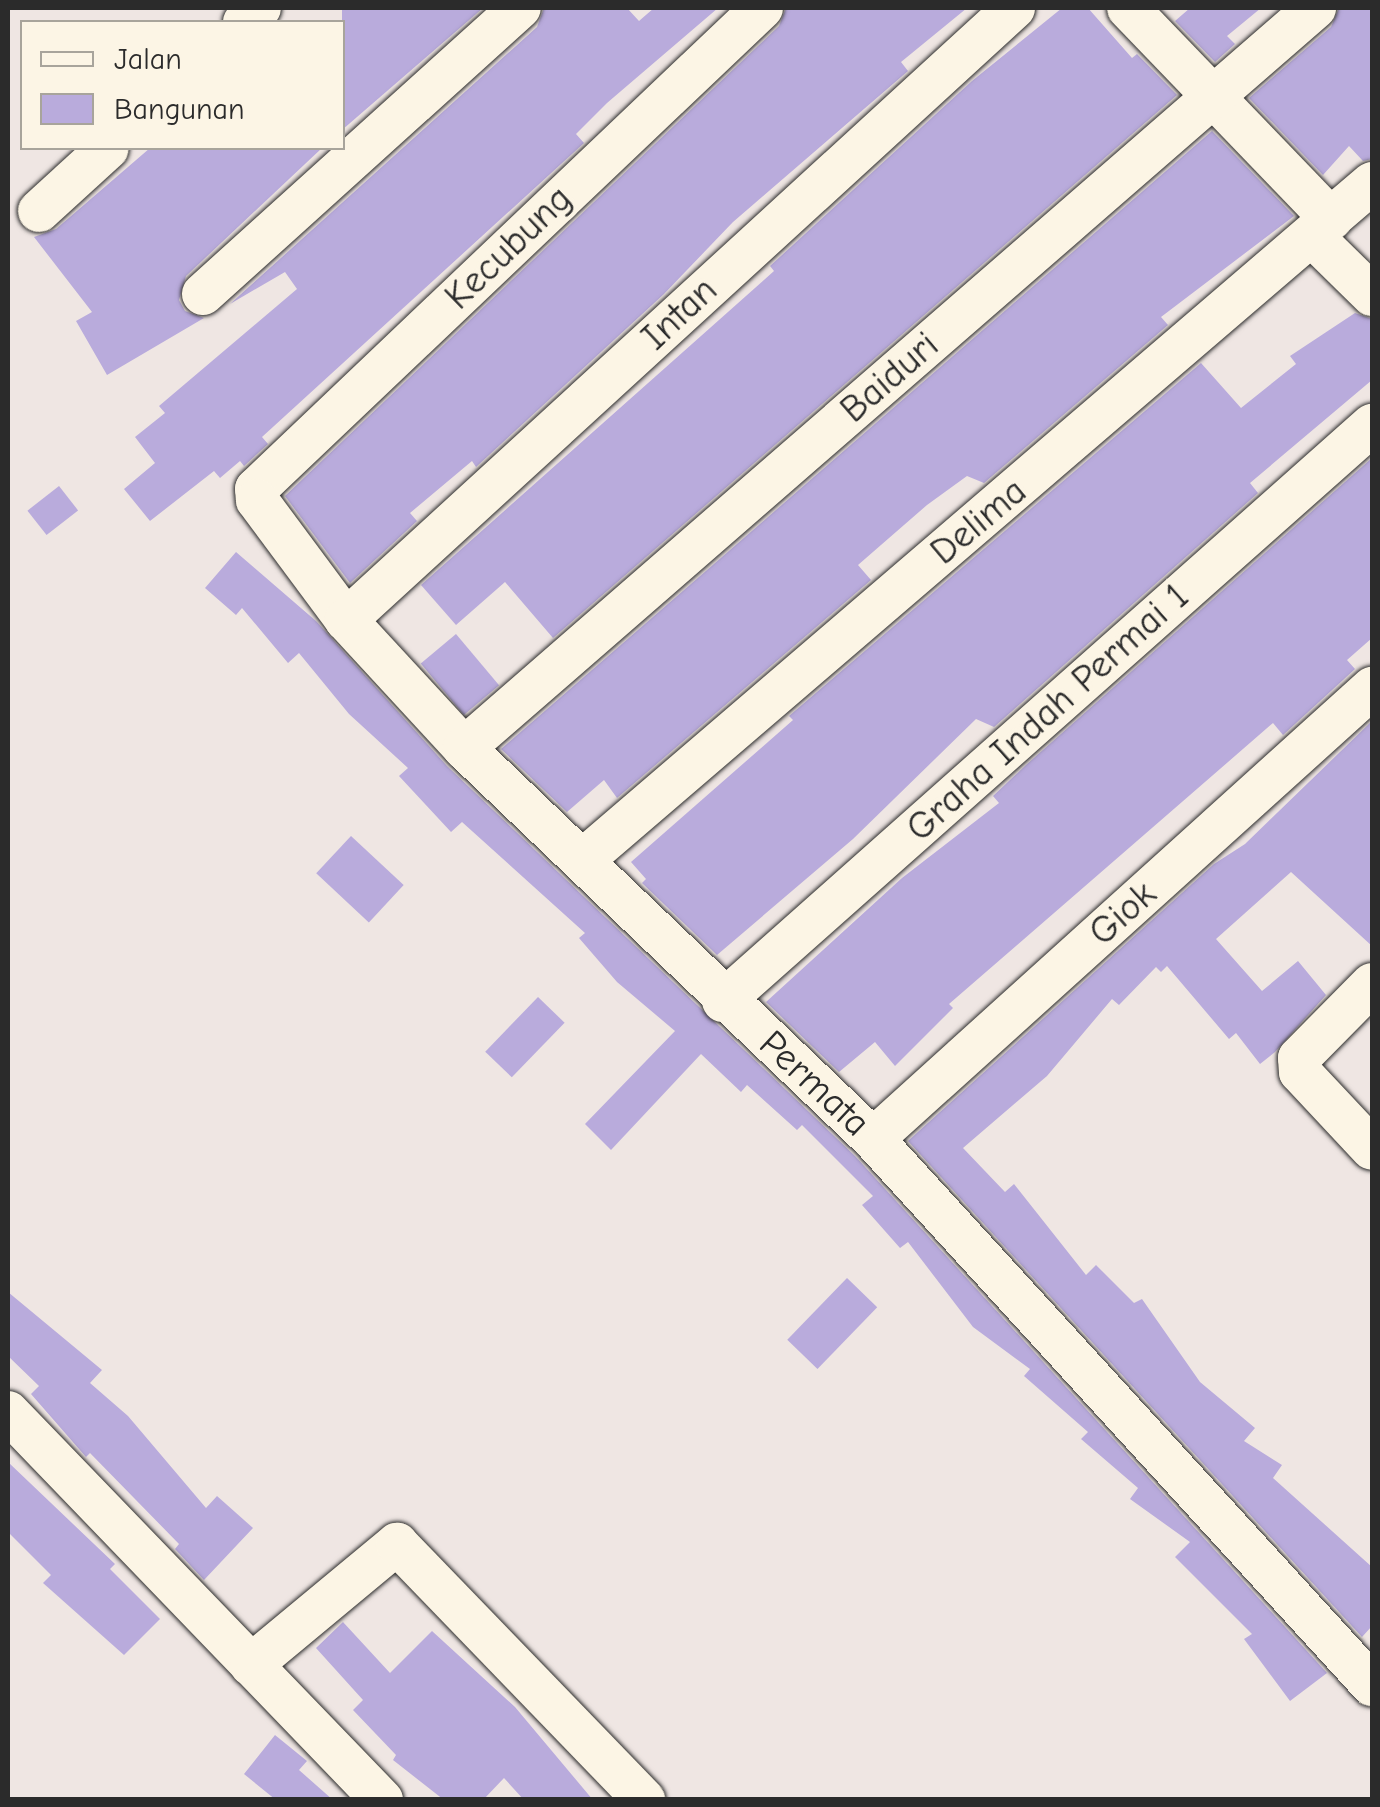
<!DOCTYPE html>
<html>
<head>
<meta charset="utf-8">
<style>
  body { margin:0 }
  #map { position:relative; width:1380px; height:1807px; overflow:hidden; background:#efe6e3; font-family:"Comic Neue",sans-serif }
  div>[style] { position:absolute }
  .building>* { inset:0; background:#b9abdc; transform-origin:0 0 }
  .roads { filter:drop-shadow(0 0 2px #2b2b2b) drop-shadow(0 0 2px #2b2b2b) }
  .street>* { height:42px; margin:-21px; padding:0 21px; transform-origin:21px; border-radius:21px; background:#fcf5e5 }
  span { translate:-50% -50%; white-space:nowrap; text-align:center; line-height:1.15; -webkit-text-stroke:8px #fcf5e5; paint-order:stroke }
  .street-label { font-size:38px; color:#2b2b2b }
  .frame { position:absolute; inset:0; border:10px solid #2b2b2b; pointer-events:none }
  .legend { position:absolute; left:20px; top:20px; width:325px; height:130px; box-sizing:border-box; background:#fcf5e5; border:2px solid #a8a49b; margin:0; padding:12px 18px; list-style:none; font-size:30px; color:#2b2b2b }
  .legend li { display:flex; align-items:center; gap:20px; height:50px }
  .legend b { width:50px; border:2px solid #a8a49b }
</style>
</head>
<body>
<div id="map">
  <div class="building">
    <i style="clip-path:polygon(342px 8px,483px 8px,342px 130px)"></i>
    <i style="clip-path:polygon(544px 8px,627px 8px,639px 21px,654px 8px,718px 8px,607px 103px,576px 134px,584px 143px,262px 437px,268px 444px,244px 466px,240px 461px,220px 478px,214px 471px,150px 521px,124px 489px,155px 463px,135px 437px,165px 413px,159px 406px,297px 289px,285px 272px,230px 304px,537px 27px)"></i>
    <i style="clip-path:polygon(786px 8px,967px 8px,901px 62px,908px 71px,733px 222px,664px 294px,476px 467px,472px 461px,410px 513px,417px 521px,350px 583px,285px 496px,779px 26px)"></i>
    <i style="clip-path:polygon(1062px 8px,1088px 8px,1132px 58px,1137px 54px,1177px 95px,553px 638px,505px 582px,456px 625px,421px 585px,774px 271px,770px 266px,972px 81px)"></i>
    <i style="clip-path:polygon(1190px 8px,1261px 8px,1227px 36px,1235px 44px,1215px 62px,1175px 21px)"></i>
    <i style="clip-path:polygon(1339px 8px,1372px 8px,1372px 159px,1363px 161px,1349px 146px,1323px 175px,1249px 98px,1331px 27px)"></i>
    <i style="clip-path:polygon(1212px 131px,1294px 216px,1161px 317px,1168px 325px,984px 483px,967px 476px,927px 505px,858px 565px,871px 580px,617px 798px,604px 780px,567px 812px,501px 749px)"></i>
    <i style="clip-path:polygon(150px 148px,322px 148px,186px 276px,179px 300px,185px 311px,204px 318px,107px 375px,76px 321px,92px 312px,34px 237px,56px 229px)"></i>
    <i style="clip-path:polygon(1355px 313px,1372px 319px,1372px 380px,1250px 483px,1258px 493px,994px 727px,976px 719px,853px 839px,717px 955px,642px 883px,646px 879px,631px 862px,793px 720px,789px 716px,1201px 363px,1241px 408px,1296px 364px,1290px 356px)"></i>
    <i style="clip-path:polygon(1372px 458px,1372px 638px,1347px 660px,1355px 669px,1283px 735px,1273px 723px,949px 1004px,953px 1008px,895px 1066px,875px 1042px,839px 1072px,766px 1002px,902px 878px,999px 803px,993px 796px,1026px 765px)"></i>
    <i style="left:59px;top:486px;width:31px;height:40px;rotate:52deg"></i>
    <i style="clip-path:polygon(236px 552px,316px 621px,447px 766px,855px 1156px,1327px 1673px,1290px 1701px,1244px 1639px,1252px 1634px,1175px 1557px,1190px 1542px,1130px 1499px,1138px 1488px,1081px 1439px,1088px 1432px,1024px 1376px,1030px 1369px,973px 1327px,908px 1242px,900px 1248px,862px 1205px,873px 1196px,802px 1125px,797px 1130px,747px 1085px,741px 1092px,701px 1054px,611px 1150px,585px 1124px,675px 1031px,617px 982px,579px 938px,585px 933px,462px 822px,451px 832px,399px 776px,408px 768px,349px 714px,299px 653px,288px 663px,242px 608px,236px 615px,205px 588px)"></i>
    <i style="left:456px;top:634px;width:67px;height:46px;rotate:50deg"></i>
    <i style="clip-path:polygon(1372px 721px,1372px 946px,1291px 872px,1216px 939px,1262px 991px,1298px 961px,1326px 995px,1275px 1052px,1260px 1064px,1236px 1033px,1229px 1039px,1167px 966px,1161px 972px,1156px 967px,1119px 1005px,1112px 999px,1047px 1076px,963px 1148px,1005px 1192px,1014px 1184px,1086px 1275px,1096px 1265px,1134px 1303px,1142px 1299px,1200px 1382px,1255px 1428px,1244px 1441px,1282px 1465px,1273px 1478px,1372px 1567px,1372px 1626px,1362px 1637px,908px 1141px,1214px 864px,1245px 844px)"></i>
    <i style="left:351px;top:836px;width:72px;height:51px;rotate:43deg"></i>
    <i style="left:538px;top:997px;width:37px;height:76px;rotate:44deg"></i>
    <i style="left:847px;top:1278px;width:42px;height:86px;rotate:44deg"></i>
    <i style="clip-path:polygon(8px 1292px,102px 1370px,90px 1383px,128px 1416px,206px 1508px,217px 1496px,253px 1528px,204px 1580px,175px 1549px,179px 1544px,90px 1453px,86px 1457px,31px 1394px,39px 1386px,8px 1356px)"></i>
    <i style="clip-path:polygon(8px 1462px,115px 1564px,110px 1569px,160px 1619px,124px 1655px,43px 1583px,51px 1575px,8px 1532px)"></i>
    <i style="clip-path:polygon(343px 1622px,390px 1673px,432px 1631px,515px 1707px,593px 1800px,524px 1800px,504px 1778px,483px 1800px,444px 1800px,393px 1760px,396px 1755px,353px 1710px,363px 1700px,316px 1648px)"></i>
    <i style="clip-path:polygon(275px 1735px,307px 1761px,299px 1770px,333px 1800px,276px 1800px,244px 1774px)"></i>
  </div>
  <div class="roads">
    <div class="street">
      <i style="left:762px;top:8px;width:698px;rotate:136.45deg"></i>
      <i style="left:256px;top:489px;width:11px;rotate:85deg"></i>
      <i style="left:257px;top:500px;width:149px;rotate:53.4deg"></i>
      <i style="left:346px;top:620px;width:174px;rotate:47.3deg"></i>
      <i style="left:464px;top:748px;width:566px;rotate:43.71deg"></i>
      <i style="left:873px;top:1139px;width:740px;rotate:47.58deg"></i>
      <i style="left:1128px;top:8px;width:293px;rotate:46.1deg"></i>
      <i style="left:244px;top:22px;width:21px;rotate:-41deg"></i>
      <i style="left:39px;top:211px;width:93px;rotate:-42.4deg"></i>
      <i style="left:1313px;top:237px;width:83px;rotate:44.5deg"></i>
      <i style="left:203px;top:294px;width:427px;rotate:-42.1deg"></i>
      <i style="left:346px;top:620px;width:906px;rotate:-42.49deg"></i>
      <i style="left:464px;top:748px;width:1128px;rotate:-41.01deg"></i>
      <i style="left:584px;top:859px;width:1038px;rotate:-40.63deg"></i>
      <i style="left:1372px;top:984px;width:104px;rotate:134.6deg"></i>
      <i style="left:1299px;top:1058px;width:14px;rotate:86deg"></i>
      <i style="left:1300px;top:1072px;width:105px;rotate:46.9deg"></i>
      <i style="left:723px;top:1001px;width:868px;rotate:-41.59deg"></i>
      <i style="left:873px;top:1139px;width:673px;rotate:-42.11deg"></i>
      <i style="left:8px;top:1412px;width:539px;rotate:46.05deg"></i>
      <i style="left:251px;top:1665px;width:190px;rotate:-39.7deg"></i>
      <i style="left:397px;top:1544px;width:356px;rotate:46deg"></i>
    </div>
  </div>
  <div class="street-label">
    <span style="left:509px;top:248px;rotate:-44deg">Kecubung</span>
    <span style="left:680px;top:314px;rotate:-43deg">Intan</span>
    <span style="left:890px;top:378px;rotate:-41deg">Baiduri</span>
    <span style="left:979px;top:522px;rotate:-40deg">Delima</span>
    <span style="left:1048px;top:713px;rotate:-42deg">Graha Indah Permai 1</span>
    <span style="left:1123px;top:914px;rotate:-42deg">Giok</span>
    <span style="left:814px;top:1084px;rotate:43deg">Permata</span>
  </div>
  <div class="frame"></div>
  <ul class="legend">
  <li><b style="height:12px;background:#fcf5e5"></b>Jalan</li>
  <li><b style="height:28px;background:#b9abdc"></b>Bangunan</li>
  </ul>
</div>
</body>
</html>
